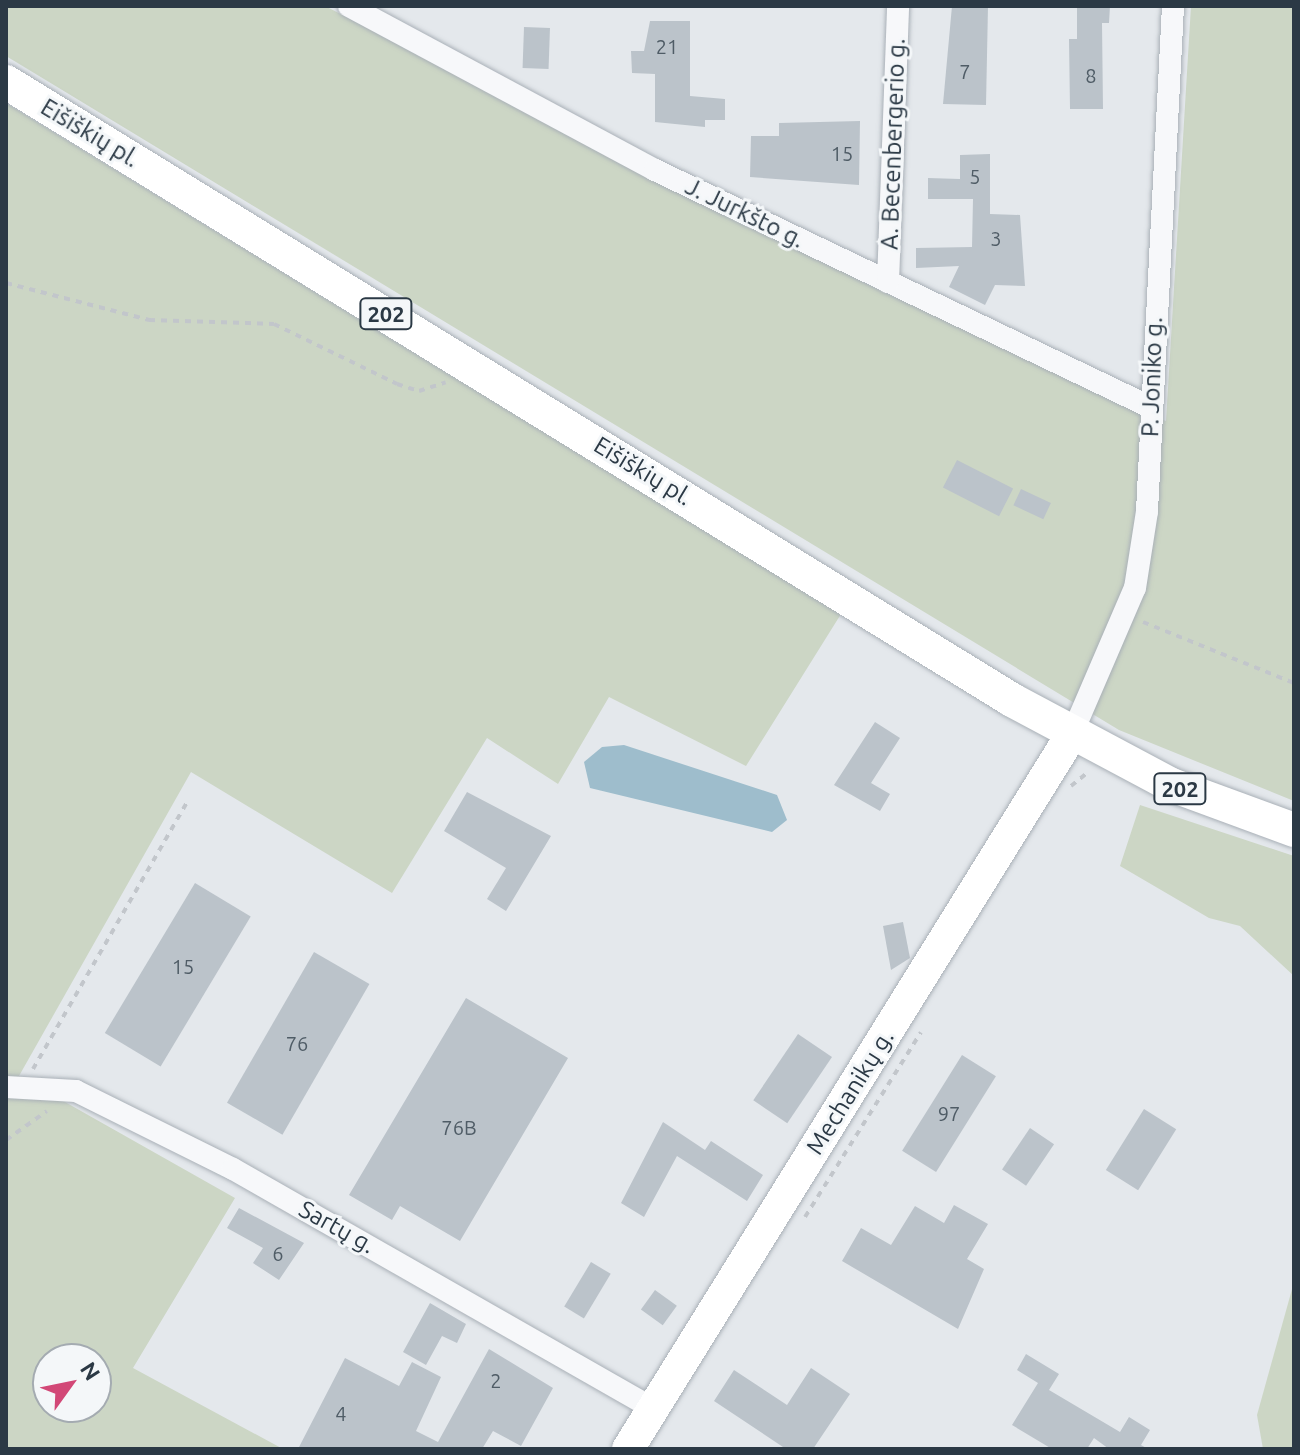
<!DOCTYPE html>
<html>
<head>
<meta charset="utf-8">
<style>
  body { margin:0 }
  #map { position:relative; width:1300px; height:1455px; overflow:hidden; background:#e4e8ec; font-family:Ubuntu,sans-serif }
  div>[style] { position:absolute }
  .green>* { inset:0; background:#ccd6c5 }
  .water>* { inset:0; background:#9ebdcc }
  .building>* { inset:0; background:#bbc3ca; transform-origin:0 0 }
  .path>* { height:4px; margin-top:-2px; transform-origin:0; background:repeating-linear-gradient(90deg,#c2c6cb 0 6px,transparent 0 12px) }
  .roads { filter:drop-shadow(0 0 2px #a9b0b7) drop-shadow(0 0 2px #a9b0b7) }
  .street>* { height:22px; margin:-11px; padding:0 11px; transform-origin:11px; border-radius:11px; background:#f7f8fa }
  .secondary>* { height:32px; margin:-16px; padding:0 16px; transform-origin:16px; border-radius:16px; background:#fff }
  .primary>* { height:34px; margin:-17px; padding:0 17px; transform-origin:17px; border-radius:17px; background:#fff }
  span { translate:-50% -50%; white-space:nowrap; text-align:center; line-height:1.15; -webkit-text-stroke:6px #f4f7f9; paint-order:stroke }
  .number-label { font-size:20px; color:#4f5c66 }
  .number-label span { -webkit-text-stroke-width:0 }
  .shield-label span { padding:2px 6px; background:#f4f7f9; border:2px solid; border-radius:6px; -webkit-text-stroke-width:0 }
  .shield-label { font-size:22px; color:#2b3945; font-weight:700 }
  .street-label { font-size:24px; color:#2b3945 }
  .frame { position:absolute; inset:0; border:8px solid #2b3945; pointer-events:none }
  .north { position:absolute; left:32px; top:1343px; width:80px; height:80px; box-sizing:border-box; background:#f4f7f9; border:2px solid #a4abb1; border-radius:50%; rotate:57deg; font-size:22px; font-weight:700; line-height:32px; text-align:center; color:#2b3945 }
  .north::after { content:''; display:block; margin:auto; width:28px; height:36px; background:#d24877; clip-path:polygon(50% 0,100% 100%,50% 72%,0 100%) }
</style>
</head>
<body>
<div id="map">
  <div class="green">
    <i style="clip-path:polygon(6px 6px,325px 6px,879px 290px,1166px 421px,1191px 6px,1294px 6px,1294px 801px,1119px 730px,6px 56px)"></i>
    <i style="clip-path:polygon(evenodd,6px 103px,841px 614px,746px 766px,609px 697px,558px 784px,487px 738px,392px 893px,191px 772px,19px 1076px,235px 1198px,133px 1368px,283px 1449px,6px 1449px,6px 103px,48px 1359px,96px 1359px,96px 1407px,48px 1407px,48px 1359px)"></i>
    <i style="clip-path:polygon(1140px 805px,1294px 856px,1294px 976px,1240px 926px,1209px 918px,1120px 866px)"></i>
    <i style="clip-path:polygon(1294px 1282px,1294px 1449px,1263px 1449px,1257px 1415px)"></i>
  </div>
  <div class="water">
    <i style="clip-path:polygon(624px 745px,777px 795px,787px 820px,772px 832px,590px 788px,584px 762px,602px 747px)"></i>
  </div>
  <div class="building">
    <i style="clip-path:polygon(952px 6px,988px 6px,986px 105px,943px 104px)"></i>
    <i style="clip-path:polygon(1077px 6px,1110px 6px,1109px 23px,1102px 23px,1103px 109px,1070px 109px,1069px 39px,1077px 39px)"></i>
    <i style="clip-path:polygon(650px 21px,690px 21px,690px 96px,725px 99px,725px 120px,705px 120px,705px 127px,655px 122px,655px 74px,632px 73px,631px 51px,644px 51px)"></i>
    <i style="left:524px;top:27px;width:26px;height:41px;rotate:2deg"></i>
    <i style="clip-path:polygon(860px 121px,859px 185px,750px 177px,751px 136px,779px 136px,779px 123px)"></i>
    <i style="clip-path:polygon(990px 154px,990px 214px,1020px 215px,1025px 286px,995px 285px,985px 305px,949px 287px,959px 266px,916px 268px,916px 248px,972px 247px,973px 199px,928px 199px,928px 178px,960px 179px,960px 155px)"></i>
    <i style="left:957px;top:460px;width:63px;height:31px;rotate:27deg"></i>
    <i style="left:1021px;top:489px;width:33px;height:18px;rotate:25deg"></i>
    <i style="clip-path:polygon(875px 722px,900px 738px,871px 783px,890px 794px,880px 811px,834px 785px)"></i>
    <i style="clip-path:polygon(467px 792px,551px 836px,506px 911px,487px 899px,506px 868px,444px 831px)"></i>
    <i style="left:195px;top:883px;width:65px;height:175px;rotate:31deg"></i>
    <i style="clip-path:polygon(903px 922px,910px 958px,891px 970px,883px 926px)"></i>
    <i style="left:314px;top:952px;width:64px;height:174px;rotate:30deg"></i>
    <i style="clip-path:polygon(466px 998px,568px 1058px,460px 1241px,400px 1206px,392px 1220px,349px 1195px)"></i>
    <i style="left:798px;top:1034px;width:41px;height:80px;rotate:34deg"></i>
    <i style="left:962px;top:1055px;width:40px;height:113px;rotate:32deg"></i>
    <i style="left:1144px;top:1109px;width:38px;height:72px;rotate:32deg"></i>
    <i style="clip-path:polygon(663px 1122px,705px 1150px,711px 1141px,763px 1175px,747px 1201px,677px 1156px,644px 1217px,621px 1203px)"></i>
    <i style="left:1030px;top:1128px;width:29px;height:50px;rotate:34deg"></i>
    <i style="clip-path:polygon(954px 1205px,988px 1224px,967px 1259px,984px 1269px,958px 1329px,842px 1261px,861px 1228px,891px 1245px,915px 1206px,944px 1223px)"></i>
    <i style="clip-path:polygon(239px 1208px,304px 1243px,279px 1280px,253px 1263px,263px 1248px,227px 1228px)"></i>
    <i style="left:591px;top:1262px;width:23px;height:52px;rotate:31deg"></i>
    <i style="left:655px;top:1290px;width:27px;height:24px;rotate:36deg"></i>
    <i style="clip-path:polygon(430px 1303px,466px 1324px,457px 1343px,442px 1336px,426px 1365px,403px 1352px)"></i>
    <i style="clip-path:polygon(489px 1349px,553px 1388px,521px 1446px,493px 1431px,482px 1449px,298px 1449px,345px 1358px,399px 1386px,412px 1362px,441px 1377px,416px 1431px,438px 1442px)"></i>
    <i style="clip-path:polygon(1026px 1354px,1059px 1374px,1049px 1390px,1120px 1432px,1129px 1417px,1150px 1430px,1141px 1445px,1148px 1449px,1109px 1449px,1094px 1438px,1087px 1449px,1052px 1449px,1012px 1425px,1038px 1383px,1017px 1370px)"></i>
    <i style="clip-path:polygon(811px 1368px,850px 1394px,813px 1449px,786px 1449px,714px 1401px,734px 1370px,787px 1405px)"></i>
  </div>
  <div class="path">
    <i style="left:6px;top:283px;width:148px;rotate:14.5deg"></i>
    <i style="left:149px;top:320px;width:125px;rotate:1.8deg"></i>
    <i style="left:274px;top:324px;width:137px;rotate:26deg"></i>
    <i style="left:397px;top:384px;width:23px;rotate:18deg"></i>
    <i style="left:419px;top:391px;width:28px;rotate:-18deg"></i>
    <i style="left:1143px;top:622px;width:163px;rotate:22deg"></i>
    <i style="left:1071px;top:786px;width:22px;rotate:-39deg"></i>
    <i style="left:33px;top:1069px;width:308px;rotate:-60deg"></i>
    <i style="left:6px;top:1140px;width:50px;rotate:-35.3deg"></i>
    <i style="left:805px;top:1217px;width:218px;rotate:-57.9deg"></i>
  </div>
  <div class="roads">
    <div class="street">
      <i style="left:349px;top:6px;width:347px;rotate:28.2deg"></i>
      <i style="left:655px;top:170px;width:547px;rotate:25.58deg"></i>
      <i style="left:888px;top:282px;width:276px;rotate:-87.9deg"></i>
      <i style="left:1072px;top:734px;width:159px;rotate:-66.7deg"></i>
      <i style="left:1135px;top:588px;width:78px;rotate:-81.1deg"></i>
      <i style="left:1147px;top:511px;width:506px;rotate:-87.05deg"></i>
      <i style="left:6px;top:1087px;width:70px;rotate:3.3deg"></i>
      <i style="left:76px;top:1091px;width:175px;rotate:26.4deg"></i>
      <i style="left:233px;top:1169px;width:482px;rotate:29.7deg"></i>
    </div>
    <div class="secondary">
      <i style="left:628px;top:1449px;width:842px;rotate:-58.16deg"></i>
    </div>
    <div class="primary">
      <i style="left:6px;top:82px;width:1181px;rotate:31.56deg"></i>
      <i style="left:1012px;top:700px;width:178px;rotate:28.1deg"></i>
      <i style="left:1169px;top:784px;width:133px;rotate:20.2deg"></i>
    </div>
  </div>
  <div class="number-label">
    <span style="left:667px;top:46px">21</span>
    <span style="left:965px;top:71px">7</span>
    <span style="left:1091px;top:75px">8</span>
    <span style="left:842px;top:153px">15</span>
    <span style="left:975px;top:176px">5</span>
    <span style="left:996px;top:238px">3</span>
    <span style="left:183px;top:966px">15</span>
    <span style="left:297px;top:1043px">76</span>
    <span style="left:949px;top:1113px">97</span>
    <span style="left:459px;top:1127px">76B</span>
    <span style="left:278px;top:1253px">6</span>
    <span style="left:496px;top:1380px">2</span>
    <span style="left:341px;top:1413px">4</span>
  </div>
  <div class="shield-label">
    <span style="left:386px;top:314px">202</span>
    <span style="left:1180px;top:789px">202</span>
  </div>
  <div class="street-label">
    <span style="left:90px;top:133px;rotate:31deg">Eišiškių pl.</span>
    <span style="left:893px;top:144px;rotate:-88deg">A. Becenbergerio g.</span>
    <span style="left:745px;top:213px;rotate:26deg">J. Jurkšto g.</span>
    <span style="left:1152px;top:377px;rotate:-88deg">P. Joniko g.</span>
    <span style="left:643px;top:471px;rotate:31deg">Eišiškių pl.</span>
    <span style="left:850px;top:1092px;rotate:-58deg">Mechanikų g.</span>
    <span style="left:337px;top:1227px;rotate:29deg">Sartų g.</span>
  </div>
  <div class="frame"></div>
  <div class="north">N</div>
</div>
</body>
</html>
